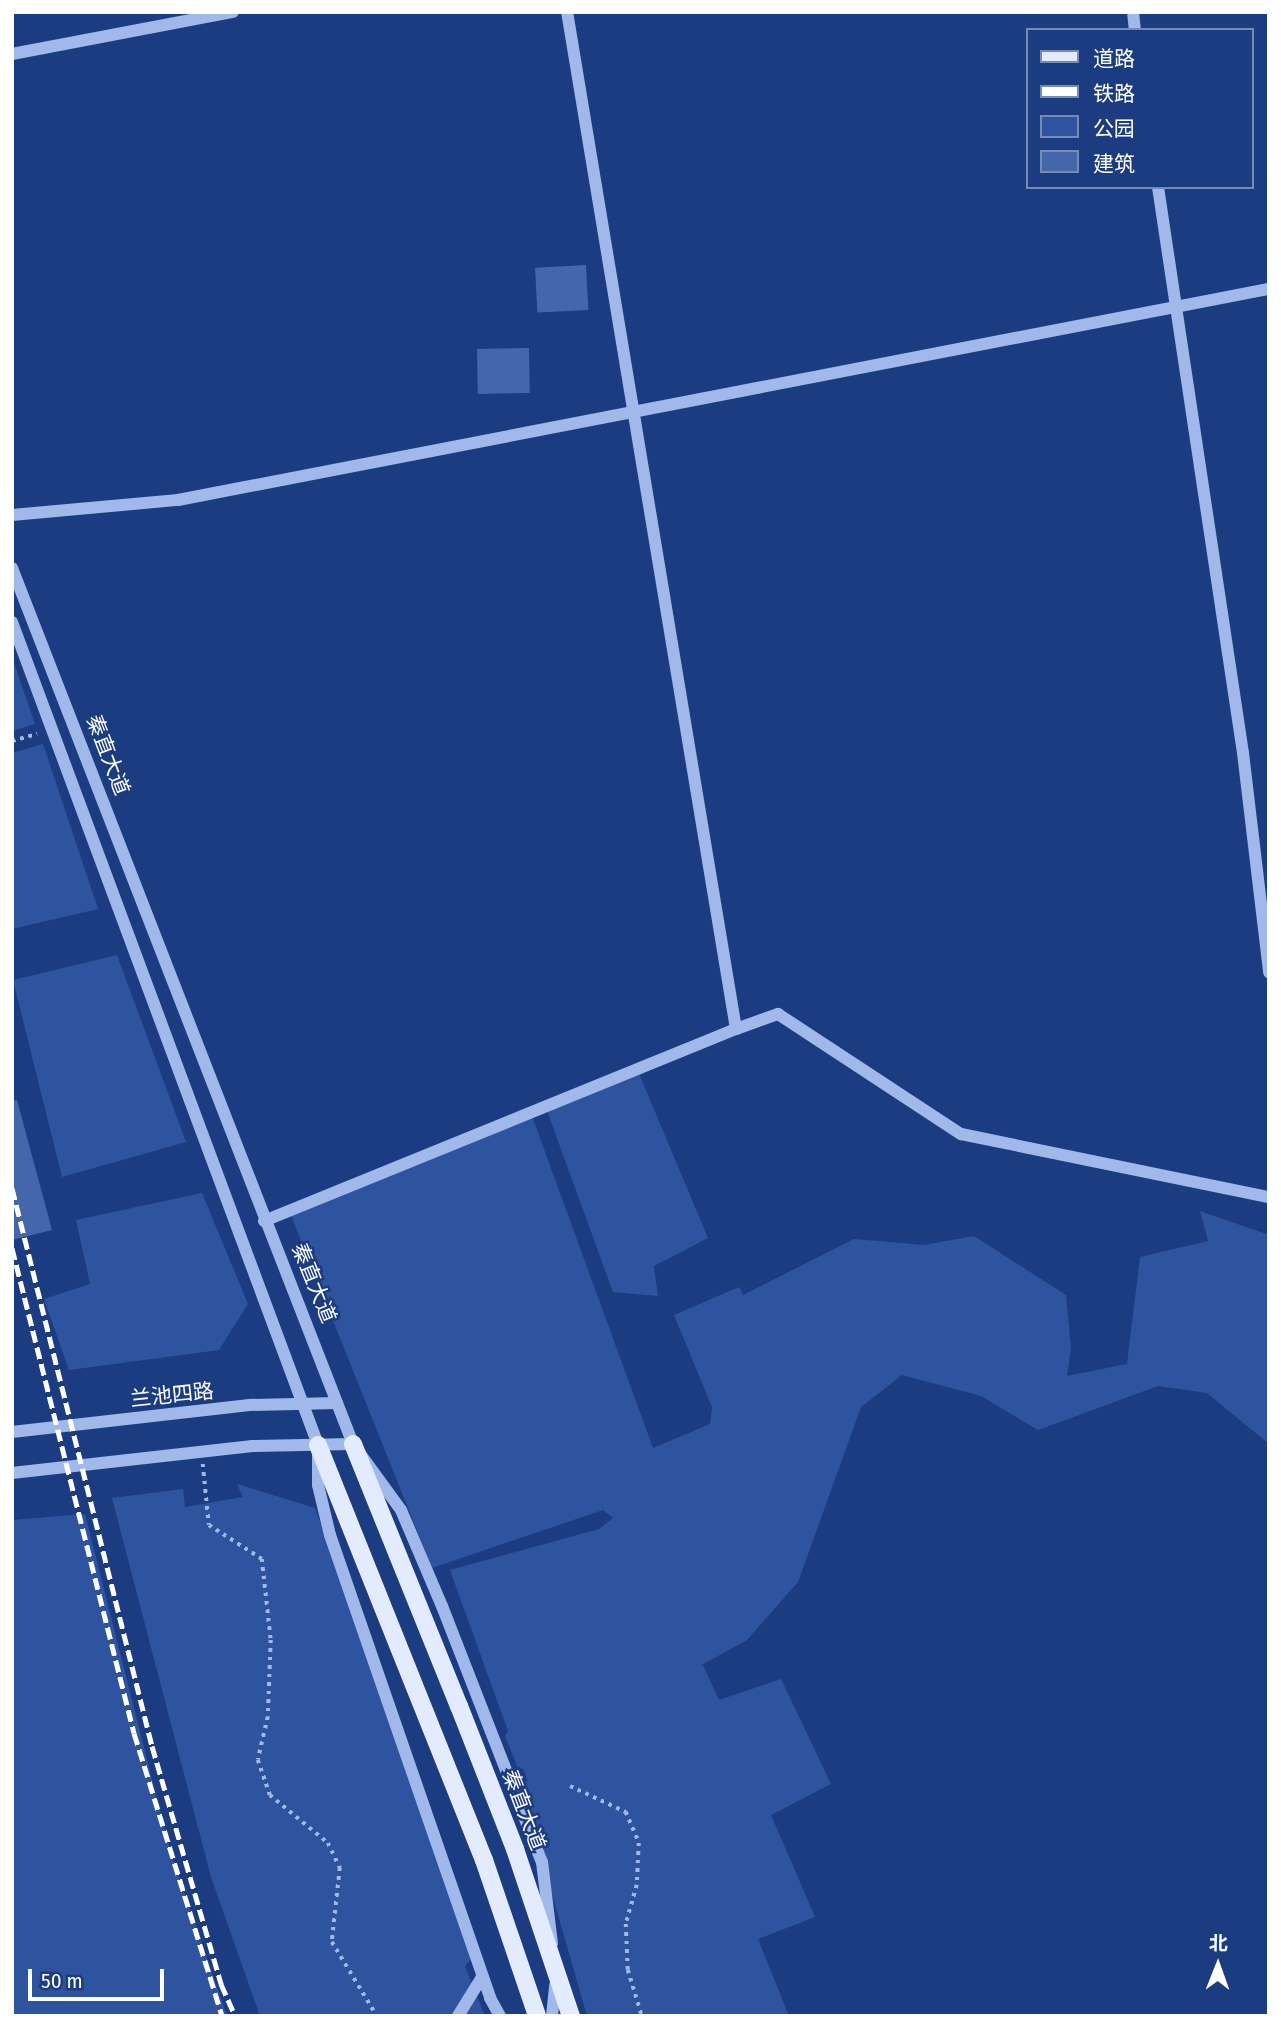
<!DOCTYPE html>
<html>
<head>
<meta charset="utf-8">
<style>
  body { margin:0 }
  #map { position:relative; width:1281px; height:2028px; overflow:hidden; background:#1c3c81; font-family:"Fira Sans Condensed","Noto Sans SC",sans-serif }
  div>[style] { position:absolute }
  .green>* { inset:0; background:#2f549f }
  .building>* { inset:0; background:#4466ab; transform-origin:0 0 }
  .path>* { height:3.5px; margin-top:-1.75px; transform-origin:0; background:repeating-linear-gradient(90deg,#a0b9ea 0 3.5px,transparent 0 8.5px) }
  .minor>* { height:12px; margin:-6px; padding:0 6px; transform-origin:6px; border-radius:6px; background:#a0b9ea }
  .major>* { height:18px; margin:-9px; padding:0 9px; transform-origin:9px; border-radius:9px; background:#e3ebfe }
  .rail>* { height:5px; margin-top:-2.5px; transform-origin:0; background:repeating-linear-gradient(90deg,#fff 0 12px,transparent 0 17px) }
  .major-bridge>* { height:18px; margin:-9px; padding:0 9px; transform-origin:9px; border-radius:9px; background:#e3ebfe }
  span { translate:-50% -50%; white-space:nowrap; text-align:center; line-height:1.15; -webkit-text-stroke:5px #1c3c81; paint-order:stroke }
  .street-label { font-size:21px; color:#fff }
  .frame { position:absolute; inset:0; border:14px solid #fff; pointer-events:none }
  .legend { position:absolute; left:1026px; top:28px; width:228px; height:161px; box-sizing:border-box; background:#1c3c81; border:2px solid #778ab3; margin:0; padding:9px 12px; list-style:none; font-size:21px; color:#fff }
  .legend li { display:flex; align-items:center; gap:14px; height:35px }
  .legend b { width:35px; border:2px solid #778ab3 }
  .north { position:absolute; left:1183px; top:1930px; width:70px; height:70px; -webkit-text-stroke:5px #1c3c81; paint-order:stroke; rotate:1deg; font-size:19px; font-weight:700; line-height:28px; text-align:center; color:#fff }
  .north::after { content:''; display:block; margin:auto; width:24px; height:32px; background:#fff; clip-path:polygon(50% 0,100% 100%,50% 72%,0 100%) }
  .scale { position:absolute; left:28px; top:1969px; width:136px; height:32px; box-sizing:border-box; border:4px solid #fff; border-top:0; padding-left:9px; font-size:21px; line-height:24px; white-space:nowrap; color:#fff; -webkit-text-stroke:5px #1c3c81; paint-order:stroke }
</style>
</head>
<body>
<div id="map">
  <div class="green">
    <i style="clip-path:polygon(12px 657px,35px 724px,12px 731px)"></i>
    <i style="clip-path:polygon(43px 744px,98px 909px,12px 929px,12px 753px)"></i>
    <i style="clip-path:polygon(117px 955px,186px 1142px,62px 1177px,13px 980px)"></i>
    <i style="clip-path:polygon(635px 1064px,708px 1238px,654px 1266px,658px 1296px,613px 1292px,546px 1108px)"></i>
    <i style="clip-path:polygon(529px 1108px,653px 1448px,710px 1424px,712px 1407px,674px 1315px,739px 1287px,743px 1295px,854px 1239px,924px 1245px,974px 1236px,1066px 1295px,1071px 1348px,1067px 1376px,1127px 1364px,1140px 1257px,1208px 1241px,1200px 1211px,1269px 1235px,1269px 1444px,1207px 1393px,1158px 1386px,1038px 1430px,981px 1396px,902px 1375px,861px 1407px,798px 1582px,747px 1640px,698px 1667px,703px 1665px,719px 1700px,781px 1679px,831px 1784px,771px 1815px,815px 1917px,758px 1939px,789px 2016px,587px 2016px,520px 1782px,528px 1781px,523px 1769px,518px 1768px,505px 1736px,508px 1731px,450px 1570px,599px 1529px,613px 1518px,603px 1510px,432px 1568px,288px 1208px)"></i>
    <i style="clip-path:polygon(202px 1193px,248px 1304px,219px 1350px,69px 1370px,44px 1299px,90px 1284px,76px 1220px)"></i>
    <i style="clip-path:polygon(237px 1484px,315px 1508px,477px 1953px,465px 1966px,485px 2016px,260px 2016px,211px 1877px,112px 1498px,183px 1489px,185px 1507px,243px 1497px)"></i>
    <i style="clip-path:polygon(85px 1514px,171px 1854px,227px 2016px,12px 2016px,12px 1520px)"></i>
  </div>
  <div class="building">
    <i style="left:586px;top:265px;width:45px;height:51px;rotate:87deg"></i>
    <i style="left:529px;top:348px;width:45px;height:52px;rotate:89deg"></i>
    <i style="clip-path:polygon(17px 1100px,52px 1230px,12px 1240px,12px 1101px)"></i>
  </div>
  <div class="path">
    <i style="left:12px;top:741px;width:26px;rotate:-16deg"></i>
    <i style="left:203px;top:1464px;width:61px;rotate:84.4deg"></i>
    <i style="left:209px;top:1525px;width:63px;rotate:32.7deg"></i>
    <i style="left:262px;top:1559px;width:81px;rotate:83.7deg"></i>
    <i style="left:271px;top:1640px;width:77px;rotate:92.2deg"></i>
    <i style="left:268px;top:1717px;width:44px;rotate:103.1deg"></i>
    <i style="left:258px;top:1760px;width:37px;rotate:71deg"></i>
    <i style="left:270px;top:1795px;width:75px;rotate:39.6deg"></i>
    <i style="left:328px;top:1843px;width:28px;rotate:64deg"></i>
    <i style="left:340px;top:1868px;width:74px;rotate:96.2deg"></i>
    <i style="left:332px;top:1942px;width:87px;rotate:58.7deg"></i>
    <i style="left:570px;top:1786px;width:62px;rotate:24.9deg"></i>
    <i style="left:626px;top:1812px;width:34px;rotate:67deg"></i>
    <i style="left:639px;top:1843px;width:42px;rotate:92.7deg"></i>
    <i style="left:637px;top:1885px;width:41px;rotate:105.8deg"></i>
    <i style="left:626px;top:1924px;width:46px;rotate:87.5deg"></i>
    <i style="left:628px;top:1970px;width:48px;rotate:73.1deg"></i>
  </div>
  <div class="minor">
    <i style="left:1133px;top:12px;width:18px;rotate:84deg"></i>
    <i style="left:12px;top:54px;width:225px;rotate:-10.8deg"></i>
    <i style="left:1158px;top:187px;width:572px;rotate:81.46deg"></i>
    <i style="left:1243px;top:753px;width:221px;rotate:83.2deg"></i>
    <i style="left:12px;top:515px;width:167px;rotate:-5.2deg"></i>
    <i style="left:178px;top:500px;width:1111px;rotate:-10.95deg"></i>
    <i style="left:12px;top:568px;width:940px;rotate:68.73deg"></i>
    <i style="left:353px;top:1444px;width:82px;rotate:54deg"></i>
    <i style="left:401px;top:1510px;width:104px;rotate:66.9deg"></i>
    <i style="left:442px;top:1606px;width:275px;rotate:68.7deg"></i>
    <i style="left:542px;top:1862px;width:82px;rotate:83deg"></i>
    <i style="left:12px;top:622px;width:878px;rotate:69.6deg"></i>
    <i style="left:318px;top:1445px;width:40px;rotate:90deg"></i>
    <i style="left:318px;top:1485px;width:51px;rotate:76.5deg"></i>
    <i style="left:330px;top:1535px;width:490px;rotate:70.9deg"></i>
    <i style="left:490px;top:1998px;width:21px;rotate:61deg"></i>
    <i style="left:736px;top:1029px;width:45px;rotate:-19.7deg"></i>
    <i style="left:778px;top:1014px;width:219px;rotate:33.3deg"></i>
    <i style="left:961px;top:1134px;width:314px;rotate:11.6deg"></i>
    <i style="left:264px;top:1221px;width:510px;rotate:-22.14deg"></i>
    <i style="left:736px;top:1029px;width:1031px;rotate:-99.43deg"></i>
    <i style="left:12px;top:1432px;width:239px;rotate:-6.5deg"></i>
    <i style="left:249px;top:1405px;width:88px;rotate:-1.3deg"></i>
    <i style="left:12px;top:1473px;width:242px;rotate:-6.4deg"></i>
    <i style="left:252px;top:1446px;width:101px;rotate:-1.1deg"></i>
    <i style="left:458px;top:2016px;width:46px;rotate:-58.4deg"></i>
    <i style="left:552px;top:2016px;width:31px;rotate:-84deg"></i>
  </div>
  <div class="major">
    <i style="left:353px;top:1444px;width:283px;rotate:68deg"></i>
    <i style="left:318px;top:1445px;width:447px;rotate:68.2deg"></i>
    <i style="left:484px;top:1860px;width:165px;rotate:71.2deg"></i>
  </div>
  <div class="rail">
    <i style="left:12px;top:1188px;width:575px;rotate:75.92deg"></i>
    <i style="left:152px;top:1746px;width:248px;rotate:73.8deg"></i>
    <i style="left:221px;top:1984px;width:35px;rotate:66deg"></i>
    <i style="left:12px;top:1248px;width:500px;rotate:75.88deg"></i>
    <i style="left:134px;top:1733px;width:296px;rotate:72.7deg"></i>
  </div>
  <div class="major-bridge">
    <i style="left:459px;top:1706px;width:154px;rotate:68.6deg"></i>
    <i style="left:515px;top:1849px;width:176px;rotate:71.5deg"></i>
  </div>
  <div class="street-label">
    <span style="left:108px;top:755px;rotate:69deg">秦直大道</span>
    <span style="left:314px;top:1283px;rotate:68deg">秦直大道</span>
    <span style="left:172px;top:1395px;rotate:-6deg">兰池四路</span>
    <span style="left:524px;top:1810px;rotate:69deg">秦直大道</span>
  </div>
  <div class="frame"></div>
  <ul class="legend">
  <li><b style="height:9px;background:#e3ebfe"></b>道路</li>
  <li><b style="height:9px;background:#fff"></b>铁路</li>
  <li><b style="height:19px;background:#2f549f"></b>公园</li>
  <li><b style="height:19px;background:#4466ab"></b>建筑</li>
  </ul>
  <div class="north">北</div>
  <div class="scale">50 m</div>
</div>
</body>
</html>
